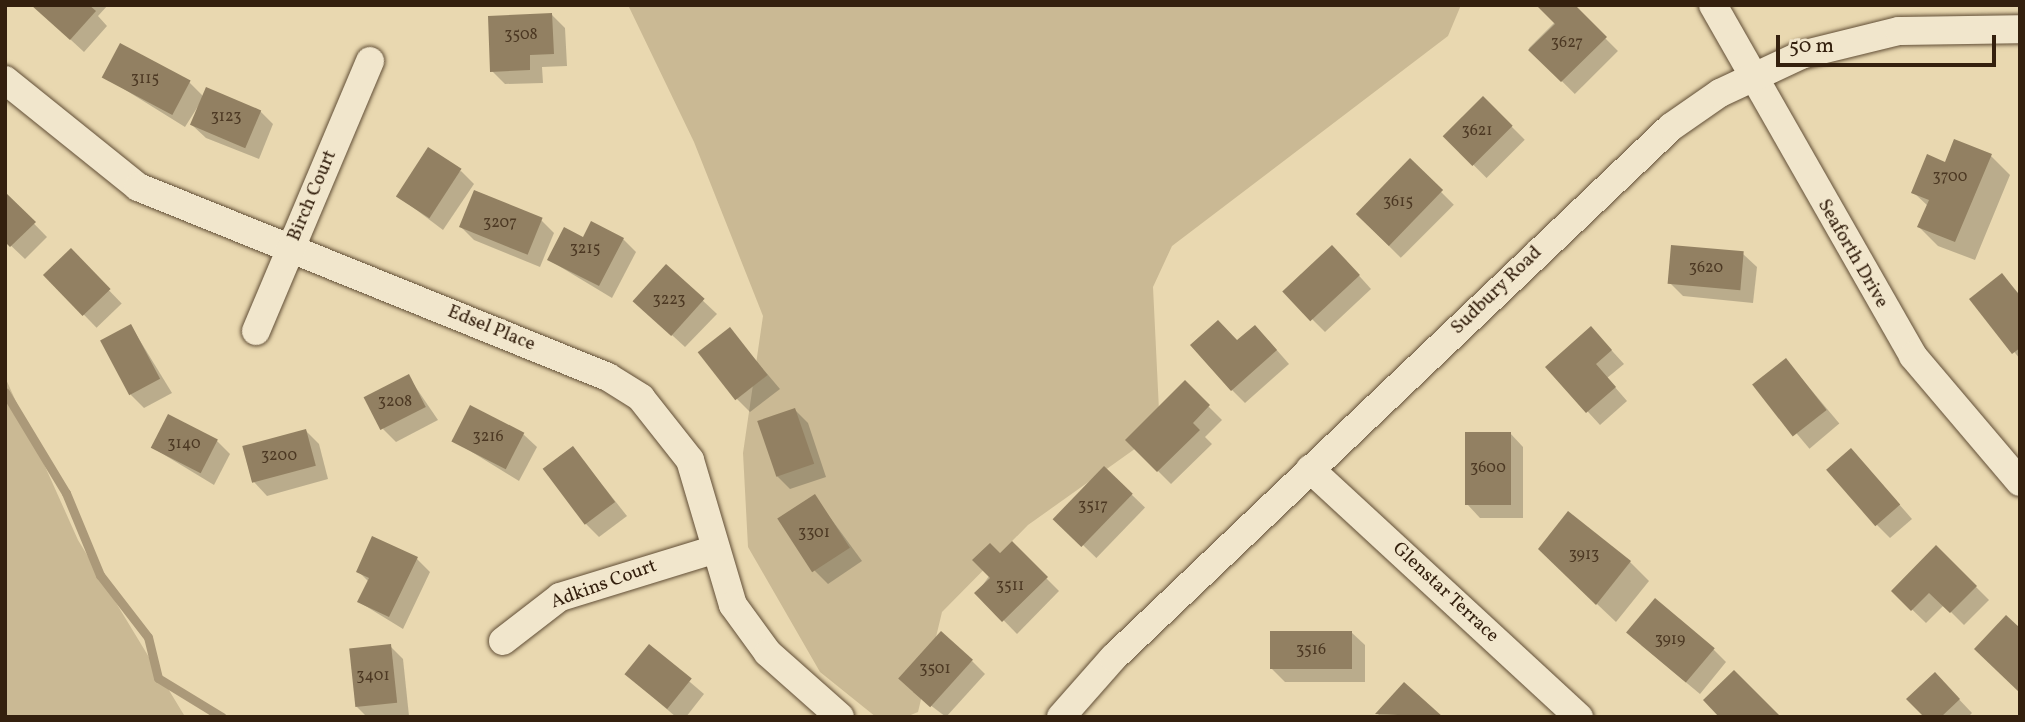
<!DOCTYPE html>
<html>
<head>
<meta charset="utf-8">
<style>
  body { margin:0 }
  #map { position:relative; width:2025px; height:722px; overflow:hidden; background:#e9d8b0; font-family:Vollkorn,serif }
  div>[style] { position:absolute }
  .green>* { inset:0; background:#cab994 }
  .shadow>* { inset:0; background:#0003; transform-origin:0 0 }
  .stream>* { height:9px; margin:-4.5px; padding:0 4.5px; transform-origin:4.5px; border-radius:4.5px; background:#ab9979 }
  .building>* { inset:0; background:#928062; transform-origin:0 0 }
  .roads { filter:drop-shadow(0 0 2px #614e36) drop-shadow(0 0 2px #614e36) }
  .minor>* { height:28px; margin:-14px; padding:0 14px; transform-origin:14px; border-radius:14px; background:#f1e6cc }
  span { translate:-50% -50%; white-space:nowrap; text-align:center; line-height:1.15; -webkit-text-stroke:6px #f1e6cc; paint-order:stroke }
  .number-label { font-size:16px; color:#4c3823 }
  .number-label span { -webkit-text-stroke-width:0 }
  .street-label { font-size:19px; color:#34200e }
  .frame { position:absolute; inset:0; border:7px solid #34200e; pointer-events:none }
  .scale { position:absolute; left:1776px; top:35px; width:220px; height:32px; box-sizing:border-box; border:4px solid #34200e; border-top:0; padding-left:9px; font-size:21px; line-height:24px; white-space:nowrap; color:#34200e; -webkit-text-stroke:5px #f1e6cc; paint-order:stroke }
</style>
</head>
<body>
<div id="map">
  <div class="green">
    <i style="clip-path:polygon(628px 5px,1461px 5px,1448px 36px,1172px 246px,1153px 287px,1160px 431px,1028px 525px,942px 612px,918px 712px,906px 717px,876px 717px,820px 672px,748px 547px,743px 453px,763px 316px,694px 142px)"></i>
    <i style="clip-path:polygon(5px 377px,78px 540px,184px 715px,192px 717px,5px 717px)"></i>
  </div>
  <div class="shadow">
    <i style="clip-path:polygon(33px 5px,108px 5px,98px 16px,107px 26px,84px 52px)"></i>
    <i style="left:1572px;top:5px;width:65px;height:61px;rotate:45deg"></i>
    <i style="clip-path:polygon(552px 15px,565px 28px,567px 66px,542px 67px,543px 83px,505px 84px,492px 71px)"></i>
    <i style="clip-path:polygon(103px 76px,189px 82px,204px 97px,260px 111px,273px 124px,259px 159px,206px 138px,192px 125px,202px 100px,185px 127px)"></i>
    <i style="left:1483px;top:98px;width:59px;height:54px;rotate:45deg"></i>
    <i style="clip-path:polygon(1991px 156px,2010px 175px,1975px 260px,1938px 246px,1919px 227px,1928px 206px,1913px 192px,1946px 164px)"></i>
    <i style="left:1410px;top:161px;width:62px;height:75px;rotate:45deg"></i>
    <i style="clip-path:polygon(461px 171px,474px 184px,443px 230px,398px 196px)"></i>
    <i style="clip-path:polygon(5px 194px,47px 237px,25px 259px,5px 240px)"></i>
    <i style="clip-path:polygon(541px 220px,554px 233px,540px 267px,474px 240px,461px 227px)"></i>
    <i style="clip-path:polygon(584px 239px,623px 239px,636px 252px,612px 298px,549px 260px)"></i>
    <i style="left:71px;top:251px;width:73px;height:35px;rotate:46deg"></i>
    <i style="clip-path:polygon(1743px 254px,1757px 267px,1753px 303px,1683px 296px,1670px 283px)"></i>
    <i style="clip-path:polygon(1345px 260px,1371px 289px,1325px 332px,1312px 319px)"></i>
    <i style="clip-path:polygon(667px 267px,717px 314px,685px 347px,648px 313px)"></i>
    <i style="clip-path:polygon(2002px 275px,2020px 295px,2020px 359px,1971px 299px)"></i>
    <i style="clip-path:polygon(131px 326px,172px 393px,144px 408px,131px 395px)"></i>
    <i style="clip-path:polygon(730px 330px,780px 389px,750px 412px,737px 399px)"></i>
    <i style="clip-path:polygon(1268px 340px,1289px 364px,1245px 403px,1232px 390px,1238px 342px)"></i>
    <i style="clip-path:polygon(1603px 341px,1624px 364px,1607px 378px,1627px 401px,1600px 425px,1547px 367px)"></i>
    <i style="left:1786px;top:360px;width:83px;height:39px;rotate:50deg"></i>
    <i style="clip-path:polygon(408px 376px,438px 420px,396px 442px,383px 429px)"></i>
    <i style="clip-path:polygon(1185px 383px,1222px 420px,1205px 437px,1212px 444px,1171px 484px,1127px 440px)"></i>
    <i style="clip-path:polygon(795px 410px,808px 423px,826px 477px,790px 489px,777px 476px)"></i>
    <i style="clip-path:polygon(306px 431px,319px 444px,328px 479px,267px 496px,254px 482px)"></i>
    <i style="clip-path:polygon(1510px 433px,1523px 447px,1523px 518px,1480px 518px,1467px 504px)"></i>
    <i style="clip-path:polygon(523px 434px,537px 447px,519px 481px,454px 441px)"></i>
    <i style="clip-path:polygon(217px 441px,230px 454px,214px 485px,153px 448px)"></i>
    <i style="clip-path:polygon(573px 448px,627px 516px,599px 537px,586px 524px)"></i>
    <i style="clip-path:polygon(1864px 464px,1912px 519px,1890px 538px,1877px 525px)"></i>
    <i style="left:1104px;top:468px;width:57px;height:70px;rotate:44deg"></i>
    <i style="clip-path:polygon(815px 497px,862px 561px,828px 584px,815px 571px)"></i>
    <i style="clip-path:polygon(1012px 544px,1059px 591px,1017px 634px,977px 593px)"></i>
    <i style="clip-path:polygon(1936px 547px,1989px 600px,1964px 625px,1944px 605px,1926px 623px,1893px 591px)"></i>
    <i style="clip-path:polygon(417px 559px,430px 572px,403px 629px,359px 602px,369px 582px,358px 571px)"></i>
    <i style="clip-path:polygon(1630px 562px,1649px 581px,1616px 622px,1559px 568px)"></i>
    <i style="clip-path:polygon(1351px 632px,1365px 645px,1365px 682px,1285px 682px,1271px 668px)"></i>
    <i style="clip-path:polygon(1641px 645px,1713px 649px,1726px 662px,1700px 694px)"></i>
    <i style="clip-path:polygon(390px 646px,403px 659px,409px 716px,367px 717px,357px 707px)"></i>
    <i style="clip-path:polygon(649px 647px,704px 694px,686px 717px,676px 717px,627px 675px)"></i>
    <i style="clip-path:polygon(972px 661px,985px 674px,946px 717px,913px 692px)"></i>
    <i style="clip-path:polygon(1935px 674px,1972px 713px,1968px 717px,1926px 717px)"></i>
    <i style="clip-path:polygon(1378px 714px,1440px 717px,1381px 717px)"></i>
  </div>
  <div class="stream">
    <i style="left:5px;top:392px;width:118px;rotate:58.9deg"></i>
    <i style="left:66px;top:493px;width:89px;rotate:67.5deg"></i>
    <i style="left:100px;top:575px;width:78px;rotate:52.3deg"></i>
    <i style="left:148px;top:637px;width:42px;rotate:76.3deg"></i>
    <i style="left:158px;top:678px;width:75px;rotate:31.4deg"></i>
  </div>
  <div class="building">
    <i style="clip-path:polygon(31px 5px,89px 5px,96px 11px,70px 40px)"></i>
    <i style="clip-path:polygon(1536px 5px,1575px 5px,1607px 37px,1561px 82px,1528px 50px,1555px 24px)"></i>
    <i style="clip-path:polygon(552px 13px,554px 54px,530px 55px,530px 70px,490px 72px,488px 16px)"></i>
    <i style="left:120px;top:43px;width:80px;height:39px;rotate:28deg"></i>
    <i style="left:206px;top:87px;width:60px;height:41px;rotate:23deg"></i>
    <i style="left:1483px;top:96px;width:42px;height:57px;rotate:45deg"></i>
    <i style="clip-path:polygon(1954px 139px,1992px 154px,1955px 242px,1917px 227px,1929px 200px,1911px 193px,1927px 154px,1945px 162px)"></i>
    <i style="left:428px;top:147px;width:40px;height:59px;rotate:33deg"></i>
    <i style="left:1410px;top:158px;width:46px;height:78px;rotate:44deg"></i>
    <i style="left:474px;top:190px;width:74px;height:40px;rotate:22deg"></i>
    <i style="clip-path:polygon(5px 192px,36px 222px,10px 247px,5px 242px)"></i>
    <i style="clip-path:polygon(591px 221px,624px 238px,599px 286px,547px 260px,564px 227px,583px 237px)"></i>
    <i style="left:1332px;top:245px;width:41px;height:68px;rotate:47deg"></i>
    <i style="left:1671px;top:245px;width:73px;height:39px;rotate:5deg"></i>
    <i style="left:71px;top:248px;width:57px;height:39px;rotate:46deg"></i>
    <i style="left:666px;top:264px;width:52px;height:50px;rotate:42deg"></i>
    <i style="clip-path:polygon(2002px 273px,2020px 296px,2020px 348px,2012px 354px,1969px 299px)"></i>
    <i style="clip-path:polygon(1218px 320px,1237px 340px,1255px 325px,1277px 350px,1231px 391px,1190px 345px)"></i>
    <i style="left:131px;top:324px;width:62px;height:35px;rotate:62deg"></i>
    <i style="clip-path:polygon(1591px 326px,1612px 350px,1596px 364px,1616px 387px,1586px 413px,1545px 367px)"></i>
    <i style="left:730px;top:327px;width:61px;height:41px;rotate:52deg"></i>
    <i style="left:1786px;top:358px;width:66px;height:43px;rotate:52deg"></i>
    <i style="left:409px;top:374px;width:37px;height:51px;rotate:63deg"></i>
    <i style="clip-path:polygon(1185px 380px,1210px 405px,1193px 423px,1200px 430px,1157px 472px,1125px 440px)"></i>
    <i style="left:470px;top:405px;width:61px;height:41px;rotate:27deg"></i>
    <i style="left:795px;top:408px;width:59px;height:40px;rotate:71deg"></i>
    <i style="left:168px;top:414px;width:56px;height:38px;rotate:27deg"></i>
    <i style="left:306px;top:429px;width:38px;height:66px;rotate:75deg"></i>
    <i style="left:1465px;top:432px;width:46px;height:73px"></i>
    <i style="left:573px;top:446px;width:70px;height:38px;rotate:53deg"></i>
    <i style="left:1851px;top:448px;width:75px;height:33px;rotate:49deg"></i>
    <i style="left:1104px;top:466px;width:40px;height:74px;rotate:44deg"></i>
    <i style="left:815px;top:494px;width:64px;height:45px;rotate:57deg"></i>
    <i style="clip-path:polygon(1568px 511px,1631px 561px,1596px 605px,1538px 549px)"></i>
    <i style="clip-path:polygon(372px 536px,418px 557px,389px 617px,357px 602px,369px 578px,356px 572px)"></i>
    <i style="clip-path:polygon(1012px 541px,1048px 577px,1002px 622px,974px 593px,990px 578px,972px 560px,990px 543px,1000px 553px)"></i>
    <i style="clip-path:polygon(1936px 545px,1977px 586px,1950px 613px,1929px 593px,1911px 611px,1891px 591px)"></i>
    <i style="left:1655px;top:598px;width:78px;height:45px;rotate:40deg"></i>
    <i style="clip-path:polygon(2006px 615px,2020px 628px,2020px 693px,1974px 649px)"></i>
    <i style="left:941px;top:631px;width:43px;height:64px;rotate:42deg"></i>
    <i style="left:1270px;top:631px;width:82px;height:38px"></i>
    <i style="left:391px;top:644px;width:59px;height:42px;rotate:84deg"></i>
    <i style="left:649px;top:644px;width:55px;height:39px;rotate:39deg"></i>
    <i style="clip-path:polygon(1734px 670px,1779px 715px,1777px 717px,1719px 717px,1703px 700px)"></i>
    <i style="clip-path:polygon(1935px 672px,1960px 699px,1941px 717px,1924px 717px,1906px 699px)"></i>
    <i style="clip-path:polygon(1404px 682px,1443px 717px,1375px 714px)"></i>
  </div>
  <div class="roads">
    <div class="minor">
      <i style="left:1713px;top:5px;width:404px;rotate:60.3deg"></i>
      <i style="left:1913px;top:356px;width:165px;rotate:49.7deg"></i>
      <i style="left:5px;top:80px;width:171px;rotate:38.8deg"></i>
      <i style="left:138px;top:187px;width:507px;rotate:22.01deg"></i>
      <i style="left:608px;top:377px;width:39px;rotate:32deg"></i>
      <i style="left:641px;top:398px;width:79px;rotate:51.7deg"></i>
      <i style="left:690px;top:460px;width:151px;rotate:73.5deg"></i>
      <i style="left:733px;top:605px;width:59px;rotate:53.9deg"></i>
      <i style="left:768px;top:653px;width:96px;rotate:41.6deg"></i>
      <i style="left:256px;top:331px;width:293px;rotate:-67.1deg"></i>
      <i style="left:1310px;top:469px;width:366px;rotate:42.7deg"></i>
      <i style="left:503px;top:641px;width:72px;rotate:-37.7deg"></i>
      <i style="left:560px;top:597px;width:163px;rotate:-17.1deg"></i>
      <i style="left:1061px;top:717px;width:79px;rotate:-48.6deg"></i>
      <i style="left:1113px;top:658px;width:770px;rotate:-43.58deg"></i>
      <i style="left:1671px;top:127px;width:60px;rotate:-34.8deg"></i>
      <i style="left:1720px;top:93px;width:89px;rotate:-25.1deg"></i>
      <i style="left:1801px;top:55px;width:101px;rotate:-13.8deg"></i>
      <i style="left:1899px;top:31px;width:121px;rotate:-0.9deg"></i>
    </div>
  </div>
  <div class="number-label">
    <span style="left:521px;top:35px">3508</span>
    <span style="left:1567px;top:43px">3627</span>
    <span style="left:145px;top:79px">3115</span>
    <span style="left:226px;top:117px">3123</span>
    <span style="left:1477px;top:131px">3621</span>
    <span style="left:1950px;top:177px">3700</span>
    <span style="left:1398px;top:202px">3615</span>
    <span style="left:500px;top:223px">3207</span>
    <span style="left:585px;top:249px">3215</span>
    <span style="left:1706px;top:268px">3620</span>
    <span style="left:669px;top:300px">3223</span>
    <span style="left:395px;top:402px">3208</span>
    <span style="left:488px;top:437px">3216</span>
    <span style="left:184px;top:444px">3140</span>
    <span style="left:279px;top:456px">3200</span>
    <span style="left:1488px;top:468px">3600</span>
    <span style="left:1093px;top:506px">3517</span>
    <span style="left:814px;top:533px">3301</span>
    <span style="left:1584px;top:555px">3913</span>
    <span style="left:1010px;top:586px">3511</span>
    <span style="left:1670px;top:640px">3919</span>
    <span style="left:1311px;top:650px">3516</span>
    <span style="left:935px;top:669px">3501</span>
    <span style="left:373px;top:676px">3401</span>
  </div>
  <div class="street-label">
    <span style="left:313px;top:196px;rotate:-67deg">Birch Court</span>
    <span style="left:1852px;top:254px;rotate:60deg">Seaforth Drive</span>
    <span style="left:1497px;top:291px;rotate:-44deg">Sudbury Road</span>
    <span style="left:491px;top:329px;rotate:22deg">Edsel Place</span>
    <span style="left:604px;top:585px;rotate:-20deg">Adkins Court</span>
    <span style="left:1445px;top:593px;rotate:43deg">Glenstar Terrace</span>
  </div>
  <div class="frame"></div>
  <div class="scale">50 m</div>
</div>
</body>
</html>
